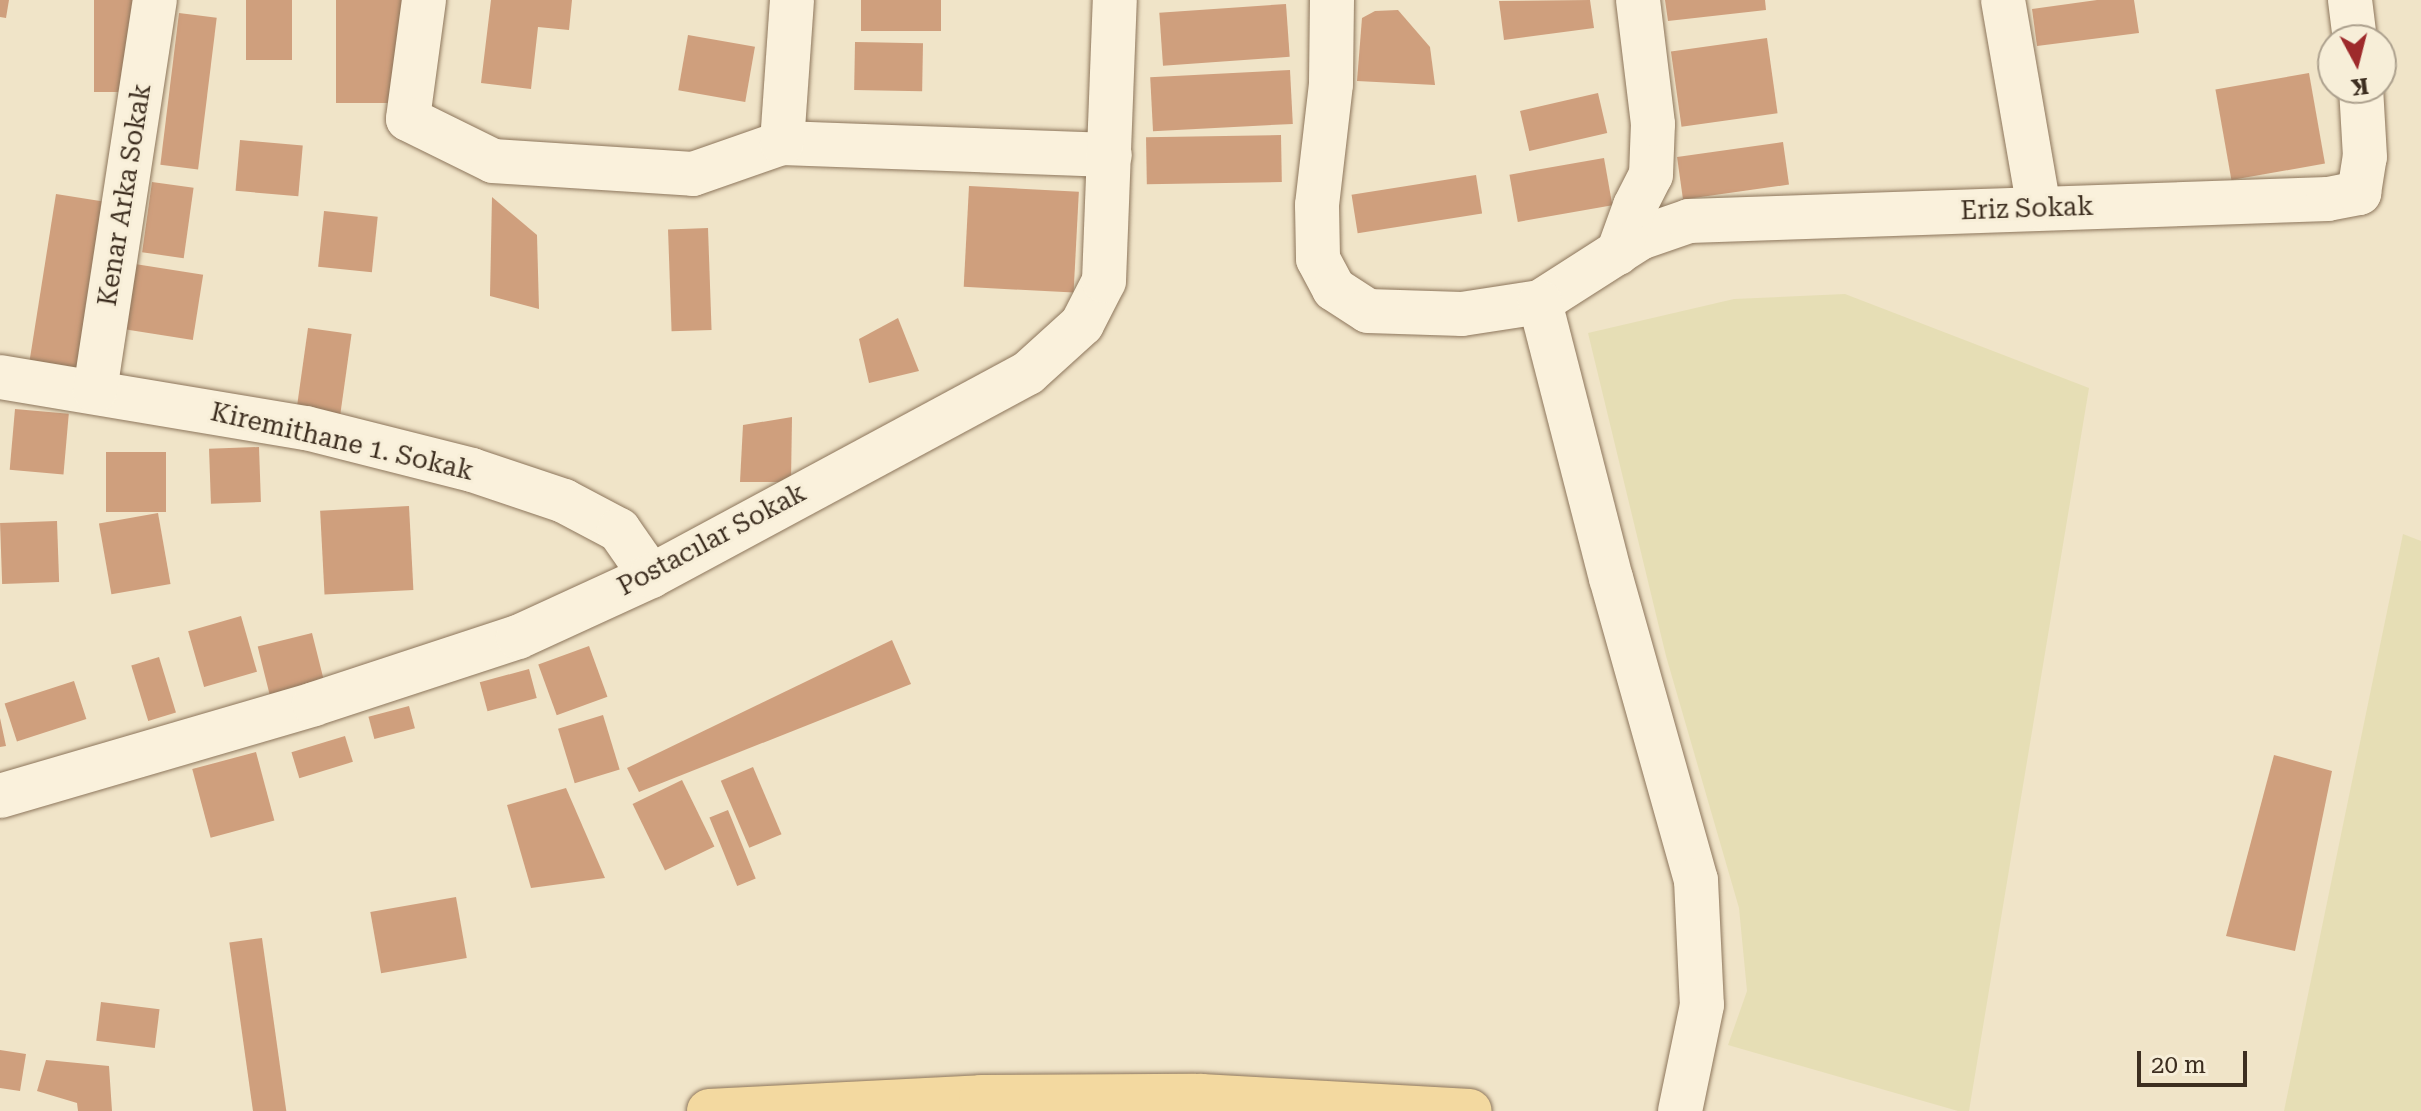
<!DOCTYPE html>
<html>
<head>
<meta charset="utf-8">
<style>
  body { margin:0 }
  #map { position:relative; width:2421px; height:1111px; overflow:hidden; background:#f0e4c8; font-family:"Roboto Serif",serif }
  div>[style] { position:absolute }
  .farmland>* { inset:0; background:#e6deb5 }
  .building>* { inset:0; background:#cf9f7d; transform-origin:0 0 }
  .roads { filter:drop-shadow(0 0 2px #8d765c) drop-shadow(0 0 2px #8d765c) }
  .minor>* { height:44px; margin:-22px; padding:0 22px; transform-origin:22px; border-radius:22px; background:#faf1dc }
  .major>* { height:44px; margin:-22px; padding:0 22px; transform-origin:22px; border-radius:22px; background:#f3d9a0 }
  span { translate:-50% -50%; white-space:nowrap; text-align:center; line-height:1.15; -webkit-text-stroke:6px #f7eed8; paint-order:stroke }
  .street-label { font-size:26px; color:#3d2e20 }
  .north { position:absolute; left:2317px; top:24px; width:80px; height:80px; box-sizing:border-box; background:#f7eed8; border:2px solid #ada18e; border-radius:50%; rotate:173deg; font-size:22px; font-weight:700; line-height:32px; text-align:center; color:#3d2e20 }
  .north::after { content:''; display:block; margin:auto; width:28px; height:36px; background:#9e2a2b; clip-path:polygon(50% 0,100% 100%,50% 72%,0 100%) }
  .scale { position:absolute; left:2137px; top:1051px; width:110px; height:36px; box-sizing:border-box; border:4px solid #3d2e20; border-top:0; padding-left:10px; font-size:24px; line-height:28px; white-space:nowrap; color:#3d2e20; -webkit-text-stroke:6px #f7eed8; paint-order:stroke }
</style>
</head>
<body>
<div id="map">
  <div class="farmland">
    <i style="clip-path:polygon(1845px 294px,2089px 388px,1969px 1111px,1958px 1111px,1728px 1045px,1747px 991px,1739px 908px,1666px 656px,1588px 333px,1734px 299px)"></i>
    <i style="clip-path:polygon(2403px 534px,2421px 541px,2421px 1111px,2284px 1111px)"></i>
  </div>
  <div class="building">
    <i style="clip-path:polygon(0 0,9px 0,6px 18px,0 17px)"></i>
    <i style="left:94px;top:0;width:48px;height:92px"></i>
    <i style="left:246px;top:0;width:46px;height:60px"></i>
    <i style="left:336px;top:0;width:66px;height:103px"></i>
    <i style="clip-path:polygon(491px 0,572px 0,569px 30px,538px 27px,531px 89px,481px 83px)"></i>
    <i style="left:861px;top:0;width:80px;height:31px"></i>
    <i style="clip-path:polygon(1590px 0,1594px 28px,1504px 40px,1499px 1px)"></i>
    <i style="clip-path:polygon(1665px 0,1765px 0,1766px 10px,1668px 21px)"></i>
    <i style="clip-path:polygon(2097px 0,2134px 0,2139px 33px,2037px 46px,2032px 9px)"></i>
    <i style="left:1286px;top:4px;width:53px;height:127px;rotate:86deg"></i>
    <i style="clip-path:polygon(1398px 10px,1430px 47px,1435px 85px,1357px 81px,1362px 18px,1375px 11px)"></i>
    <i style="left:179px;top:13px;width:38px;height:153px;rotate:7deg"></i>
    <i style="left:688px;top:35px;width:68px;height:56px;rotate:10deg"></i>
    <i style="left:1767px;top:38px;width:76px;height:97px;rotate:82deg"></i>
    <i style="left:855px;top:42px;width:68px;height:48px;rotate:1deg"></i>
    <i style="left:1290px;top:70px;width:54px;height:140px;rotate:87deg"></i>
    <i style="left:2309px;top:73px;width:92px;height:95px;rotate:80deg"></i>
    <i style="left:1598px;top:93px;width:41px;height:80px;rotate:77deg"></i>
    <i style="left:1281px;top:135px;width:47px;height:135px;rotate:89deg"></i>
    <i style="left:240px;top:140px;width:63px;height:51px;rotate:5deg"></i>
    <i style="left:1783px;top:142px;width:43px;height:107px;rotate:82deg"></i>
    <i style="left:1604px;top:158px;width:48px;height:96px;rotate:80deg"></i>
    <i style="left:1476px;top:175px;width:39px;height:126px;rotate:81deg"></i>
    <i style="left:152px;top:182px;width:42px;height:71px;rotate:8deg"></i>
    <i style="left:969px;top:186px;width:110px;height:101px;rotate:3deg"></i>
    <i style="left:56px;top:194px;width:59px;height:176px;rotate:9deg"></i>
    <i style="clip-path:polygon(492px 197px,537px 235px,539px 309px,490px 296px)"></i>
    <i style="left:324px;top:211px;width:54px;height:56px;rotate:6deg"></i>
    <i style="left:708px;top:228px;width:102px;height:40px;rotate:88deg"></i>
    <i style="left:135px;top:264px;width:69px;height:66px;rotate:9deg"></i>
    <i style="clip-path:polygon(898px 318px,919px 371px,869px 383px,859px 339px)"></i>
    <i style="left:308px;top:328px;width:44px;height:89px;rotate:8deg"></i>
    <i style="left:15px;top:409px;width:54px;height:61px;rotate:5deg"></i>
    <i style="clip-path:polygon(792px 417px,791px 482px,740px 482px,743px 425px)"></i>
    <i style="left:259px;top:447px;width:55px;height:50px;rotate:88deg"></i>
    <i style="left:106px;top:452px;width:60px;height:60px"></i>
    <i style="left:409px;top:506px;width:84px;height:89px;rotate:87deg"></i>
    <i style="left:158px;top:513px;width:72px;height:60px;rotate:80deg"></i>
    <i style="left:57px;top:521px;width:61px;height:57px;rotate:88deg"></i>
    <i style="left:241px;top:616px;width:58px;height:55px;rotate:74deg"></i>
    <i style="left:312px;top:633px;width:50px;height:56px;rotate:76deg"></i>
    <i style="clip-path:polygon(892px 640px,911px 684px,639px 792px,627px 768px)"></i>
    <i style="left:589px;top:646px;width:54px;height:54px;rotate:70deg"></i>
    <i style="left:159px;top:657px;width:58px;height:29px;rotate:73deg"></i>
    <i style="left:529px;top:669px;width:30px;height:51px;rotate:75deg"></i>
    <i style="left:74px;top:681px;width:40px;height:73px;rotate:72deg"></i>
    <i style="left:409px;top:706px;width:23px;height:42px;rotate:75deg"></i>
    <i style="left:603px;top:715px;width:57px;height:47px;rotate:73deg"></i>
    <i style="clip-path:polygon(0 718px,6px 746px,0 747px)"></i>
    <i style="left:345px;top:736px;width:27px;height:56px;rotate:73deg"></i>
    <i style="left:256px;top:752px;width:71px;height:66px;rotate:75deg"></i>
    <i style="clip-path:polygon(2274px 755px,2332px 771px,2295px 951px,2226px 936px)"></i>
    <i style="left:753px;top:767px;width:73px;height:35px;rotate:67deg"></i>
    <i style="left:682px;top:780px;width:74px;height:55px;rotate:64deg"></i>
    <i style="clip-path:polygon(566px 788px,605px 878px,531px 888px,507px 805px)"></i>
    <i style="left:728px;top:810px;width:74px;height:20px;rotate:68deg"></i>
    <i style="left:456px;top:897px;width:62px;height:87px;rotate:80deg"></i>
    <i style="left:262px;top:938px;width:175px;height:33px;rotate:82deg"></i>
    <i style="left:101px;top:1002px;width:59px;height:39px;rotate:7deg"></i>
    <i style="clip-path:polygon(0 1050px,26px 1054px,20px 1091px,0 1088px)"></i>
    <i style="clip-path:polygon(46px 1060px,109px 1066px,112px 1111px,78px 1111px,77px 1103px,37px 1091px)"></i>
  </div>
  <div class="roads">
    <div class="minor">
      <i style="left:424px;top:0;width:120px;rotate:97.7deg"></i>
      <i style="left:408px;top:119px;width:95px;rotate:26.3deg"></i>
      <i style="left:493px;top:161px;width:200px;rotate:3.7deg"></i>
      <i style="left:693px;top:174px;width:94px;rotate:-19.2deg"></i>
      <i style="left:782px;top:143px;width:328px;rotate:2.1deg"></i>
      <i style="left:1332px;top:0;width:84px;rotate:90.7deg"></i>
      <i style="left:1331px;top:84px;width:122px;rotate:96.6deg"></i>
      <i style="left:1317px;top:205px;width:54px;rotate:88.9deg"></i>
      <i style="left:1318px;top:259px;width:34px;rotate:62deg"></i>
      <i style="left:1334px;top:289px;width:40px;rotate:32.9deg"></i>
      <i style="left:1368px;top:311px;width:94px;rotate:1.8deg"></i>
      <i style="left:1462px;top:314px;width:79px;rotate:-8.7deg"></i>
      <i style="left:1540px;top:302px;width:119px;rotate:-32.6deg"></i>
      <i style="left:1640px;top:238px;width:52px;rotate:-19.1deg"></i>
      <i style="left:1689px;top:221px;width:639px;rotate:-1.97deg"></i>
      <i style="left:2328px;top:199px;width:32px;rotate:-11deg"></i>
      <i style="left:2359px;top:193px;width:36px;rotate:-81deg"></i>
      <i style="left:2365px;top:157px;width:69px;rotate:-93.3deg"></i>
      <i style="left:2003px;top:0;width:211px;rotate:80.2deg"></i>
      <i style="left:2350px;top:0;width:40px;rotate:82.9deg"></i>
      <i style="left:782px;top:143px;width:143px;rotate:-86deg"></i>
      <i style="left:1618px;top:253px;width:50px;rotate:-70.1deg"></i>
      <i style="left:1635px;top:206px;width:35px;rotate:-63deg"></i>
      <i style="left:1651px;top:175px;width:51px;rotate:-87.8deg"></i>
      <i style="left:1653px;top:124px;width:125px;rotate:-96.9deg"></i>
      <i style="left:1540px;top:302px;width:285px;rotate:75.6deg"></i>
      <i style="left:1611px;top:578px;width:314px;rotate:74.3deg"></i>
      <i style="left:1696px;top:880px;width:125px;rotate:87.3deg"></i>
      <i style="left:1702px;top:1005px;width:108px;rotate:101.7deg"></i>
      <i style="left:0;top:377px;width:310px;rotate:9.5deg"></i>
      <i style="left:306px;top:428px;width:171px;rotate:14.2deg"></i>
      <i style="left:472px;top:470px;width:97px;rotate:18.6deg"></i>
      <i style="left:564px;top:501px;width:62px;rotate:27.8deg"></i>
      <i style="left:619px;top:530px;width:56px;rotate:55.2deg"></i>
      <i style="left:95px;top:391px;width:396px;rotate:-81.3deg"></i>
      <i style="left:0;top:796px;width:327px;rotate:-16.3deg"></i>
      <i style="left:314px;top:704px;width:215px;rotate:-18.2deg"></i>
      <i style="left:518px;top:637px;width:146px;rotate:-24.6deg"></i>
      <i style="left:651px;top:576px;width:428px;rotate:-28.3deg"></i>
      <i style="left:1028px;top:373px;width:73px;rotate:-42.2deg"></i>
      <i style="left:1082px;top:324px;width:48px;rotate:-62.9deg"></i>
      <i style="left:1104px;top:281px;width:281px;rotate:-87.8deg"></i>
    </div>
    <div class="major">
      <i style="left:709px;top:1111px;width:272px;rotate:-2.9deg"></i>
      <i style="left:981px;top:1097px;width:220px;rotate:-0.3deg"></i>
      <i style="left:1201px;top:1096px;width:269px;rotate:3.2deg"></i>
    </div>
  </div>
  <div class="street-label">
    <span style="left:125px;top:195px;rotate:-81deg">Kenar Arka Sokak</span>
    <span style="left:2027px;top:209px;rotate:-2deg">Eriz Sokak</span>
    <span style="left:342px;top:442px;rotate:13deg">Kiremithane 1. Sokak</span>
    <span style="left:712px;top:540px;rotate:-28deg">Postacılar Sokak</span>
  </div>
  <div class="north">K</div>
  <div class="scale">20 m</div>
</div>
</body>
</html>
